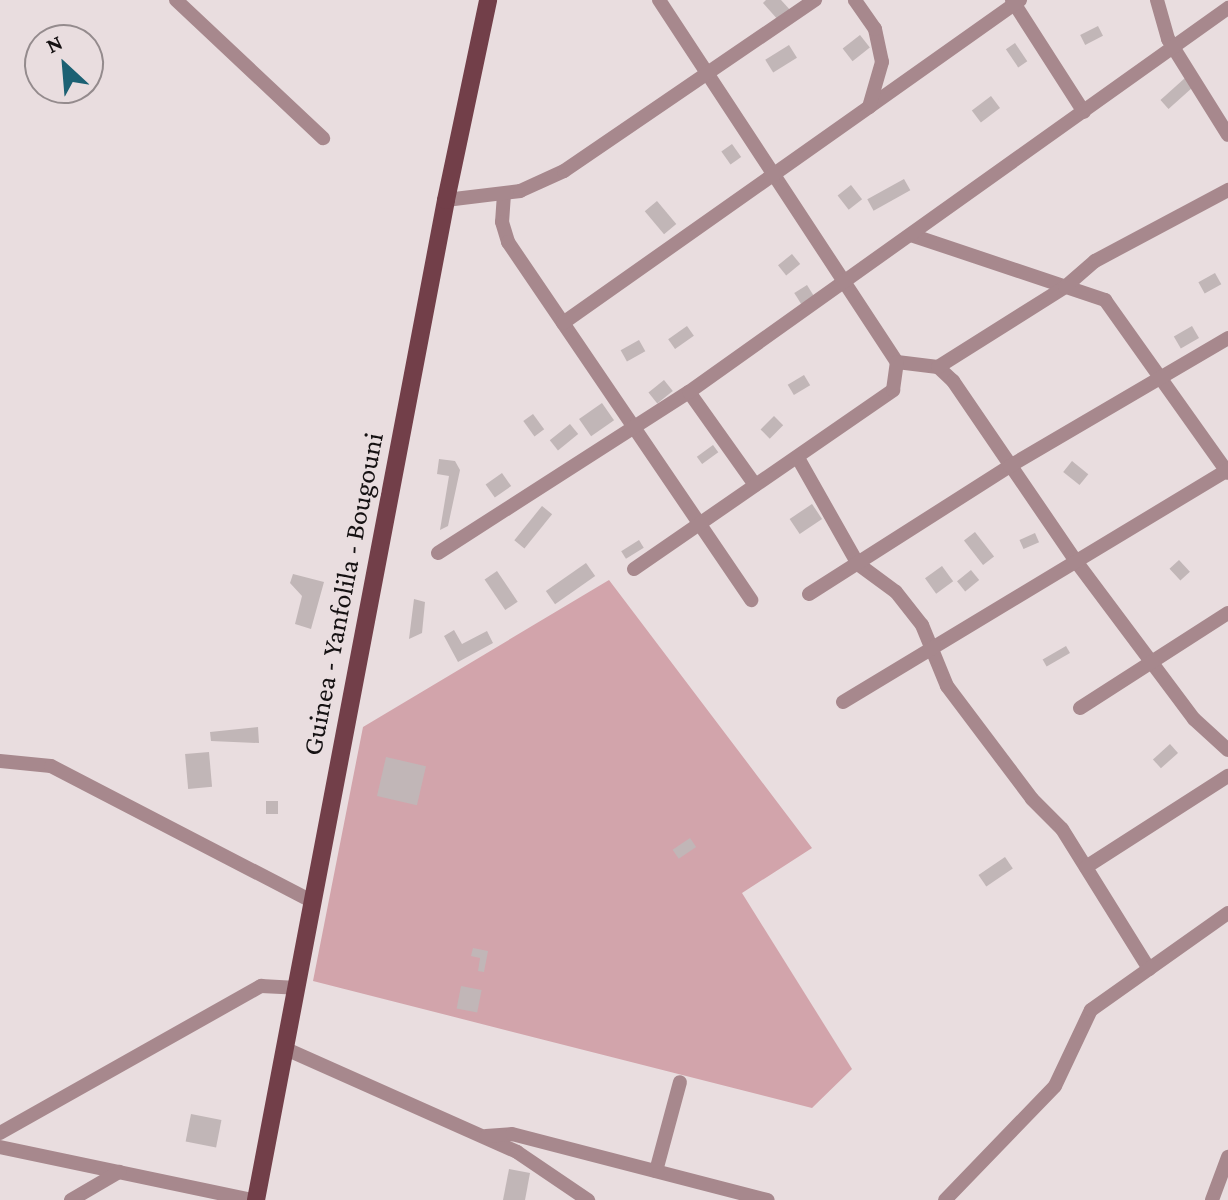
<!DOCTYPE html>
<html>
<head>
<meta charset="utf-8">
<style>
  body { margin:0 }
  #map { position:relative; width:1228px; height:1200px; overflow:hidden; background:#e9dddf; font-family:"Crimson Pro",serif }
  div>[style] { position:absolute }
  .green>* { inset:0; background:#d2a4ab }
  .building>* { inset:0; background:#c1b6b7; transform-origin:0 0 }
  .minor>* { height:14px; margin:-7px; padding:0 7px; transform-origin:7px; border-radius:7px; background:#a7888d }
  .major>* { height:18px; margin:-9px; padding:0 9px; transform-origin:9px; border-radius:9px; background:#723f49 }
  span { translate:-50% -50%; white-space:nowrap; text-align:center; line-height:1.15; -webkit-text-stroke:6px #e9dddf; paint-order:stroke }
  .street-label { font-size:28px; color:#151112 }
  .north { position:absolute; left:24px; top:24px; width:80px; height:80px; box-sizing:border-box; background:#e9dddf; border:2px solid #948b8d; border-radius:50%; rotate:334deg; font-size:22px; font-weight:700; line-height:32px; text-align:center; color:#151112 }
  .north::after { content:''; display:block; margin:auto; width:28px; height:36px; background:#1c6173; clip-path:polygon(50% 0,100% 100%,50% 72%,0 100%) }
</style>
</head>
<body>
<div id="map">
  <div class="green">
    <i style="clip-path:polygon(609px 580px,812px 848px,742px 893px,852px 1069px,812px 1108px,313px 981px,363px 727px)"></i>
  </div>
  <div class="building">
    <i style="clip-path:polygon(766px 0,781px 0,791px 11px,779px 21px,763px 3px)"></i>
    <i style="left:1098px;top:26px;width:11px;height:20px;rotate:63deg"></i>
    <i style="left:860px;top:35px;width:16px;height:22px;rotate:52deg"></i>
    <i style="left:1015px;top:43px;width:22px;height:11px;rotate:56deg"></i>
    <i style="left:789px;top:45px;width:15px;height:28px;rotate:58deg"></i>
    <i style="left:1185px;top:78px;width:12px;height:33px;rotate:48deg"></i>
    <i style="left:991px;top:96px;width:15px;height:24px;rotate:53deg"></i>
    <i style="left:732px;top:144px;width:16px;height:13px;rotate:55deg"></i>
    <i style="left:904px;top:179px;width:13px;height:42px;rotate:61deg"></i>
    <i style="left:851px;top:185px;width:18px;height:17px;rotate:52deg"></i>
    <i style="left:657px;top:201px;width:30px;height:16px;rotate:50deg"></i>
    <i style="left:792px;top:254px;width:13px;height:18px;rotate:51deg"></i>
    <i style="left:1215px;top:273px;width:13px;height:19px;rotate:61deg"></i>
    <i style="left:807px;top:285px;width:13px;height:15px;rotate:58deg"></i>
    <i style="left:687px;top:326px;width:12px;height:23px;rotate:55deg"></i>
    <i style="left:1192px;top:326px;width:14px;height:21px;rotate:60deg"></i>
    <i style="left:639px;top:340px;width:13px;height:21px;rotate:61deg"></i>
    <i style="left:804px;top:375px;width:12px;height:19px;rotate:59deg"></i>
    <i style="left:664px;top:380px;width:14px;height:20px;rotate:51deg"></i>
    <i style="left:602px;top:403px;width:21px;height:28px;rotate:55deg"></i>
    <i style="left:533px;top:414px;width:19px;height:12px;rotate:54deg"></i>
    <i style="left:774px;top:416px;width:13px;height:19px;rotate:45deg"></i>
    <i style="left:570px;top:424px;width:13px;height:26px;rotate:51deg"></i>
    <i style="left:713px;top:445px;width:9px;height:20px;rotate:54deg"></i>
    <i style="clip-path:polygon(439px 459px,455px 461px,460px 470px,448px 526px,440px 530px,449px 476px,437px 474px)"></i>
    <i style="left:1072px;top:461px;width:21px;height:14px;rotate:39deg"></i>
    <i style="left:502px;top:473px;width:16px;height:20px;rotate:55deg"></i>
    <i style="left:812px;top:504px;width:18px;height:27px;rotate:56deg"></i>
    <i style="left:542px;top:506px;width:13px;height:44px;rotate:39deg"></i>
    <i style="left:975px;top:532px;width:31px;height:14px;rotate:52deg"></i>
    <i style="left:1035px;top:533px;width:10px;height:17px;rotate:66deg"></i>
    <i style="left:639px;top:540px;width:9px;height:21px;rotate:58deg"></i>
    <i style="left:1179px;top:560px;width:16px;height:13px;rotate:47deg"></i>
    <i style="left:586px;top:563px;width:16px;height:49px;rotate:55deg"></i>
    <i style="left:942px;top:566px;width:19px;height:21px;rotate:54deg"></i>
    <i style="left:971px;top:570px;width:13px;height:18px;rotate:51deg"></i>
    <i style="left:497px;top:571px;width:37px;height:15px;rotate:56deg"></i>
    <i style="clip-path:polygon(293px 574px,324px 582px,311px 629px,295px 624px,302px 596px,290px 583px)"></i>
    <i style="clip-path:polygon(414px 599px,425px 602px,422px 633px,409px 639px)"></i>
    <i style="clip-path:polygon(454px 630px,462px 644px,487px 631px,493px 643px,458px 662px,444px 636px)"></i>
    <i style="left:1066px;top:646px;width:8px;height:27px;rotate:60deg"></i>
    <i style="clip-path:polygon(258px 727px,259px 743px,211px 741px,210px 732px)"></i>
    <i style="left:1170px;top:744px;width:12px;height:23px;rotate:48deg"></i>
    <i style="left:209px;top:752px;width:35px;height:24px;rotate:85deg"></i>
    <i style="left:386px;top:757px;width:41px;height:40px;rotate:13deg"></i>
    <i style="left:266px;top:801px;width:12px;height:13px"></i>
    <i style="left:690px;top:838px;width:11px;height:21px;rotate:56deg"></i>
    <i style="left:1005px;top:857px;width:14px;height:32px;rotate:56deg"></i>
    <i style="clip-path:polygon(473px 948px,488px 951px,484px 972px,478px 971px,480px 958px,471px 956px)"></i>
    <i style="left:461px;top:986px;width:21px;height:23px;rotate:11deg"></i>
    <i style="left:191px;top:1114px;width:31px;height:28px;rotate:11deg"></i>
    <i style="clip-path:polygon(509px 1169px,530px 1173px,525px 1200px,503px 1200px)"></i>
  </div>
  <div class="minor">
    <i style="left:176px;top:0;width:202px;rotate:43.2deg"></i>
    <i style="left:659px;top:0;width:433px;rotate:56.7deg"></i>
    <i style="left:897px;top:362px;width:41px;rotate:7deg"></i>
    <i style="left:938px;top:367px;width:21px;rotate:43deg"></i>
    <i style="left:953px;top:381px;width:222px;rotate:55.7deg"></i>
    <i style="left:1078px;top:564px;width:194px;rotate:53.2deg"></i>
    <i style="left:1194px;top:719px;width:46px;rotate:42.4deg"></i>
    <i style="left:1012px;top:0;width:133px;rotate:57.3deg"></i>
    <i style="left:1157px;top:0;width:41px;rotate:74.2deg"></i>
    <i style="left:1168px;top:39px;width:113px;rotate:58deg"></i>
    <i style="left:869px;top:107px;width:185px;rotate:-35.3deg"></i>
    <i style="left:504px;top:194px;width:28px;rotate:94deg"></i>
    <i style="left:502px;top:222px;width:21px;rotate:73deg"></i>
    <i style="left:508px;top:242px;width:433px;rotate:55.8deg"></i>
    <i style="left:446px;top:200px;width:75px;rotate:-6.9deg"></i>
    <i style="left:520px;top:191px;width:48px;rotate:-24.4deg"></i>
    <i style="left:564px;top:171px;width:304px;rotate:-34.3deg"></i>
    <i style="left:911px;top:235px;width:205px;rotate:18.5deg"></i>
    <i style="left:1105px;top:300px;width:212px;rotate:54.6deg"></i>
    <i style="left:563px;top:323px;width:375px;rotate:-35.2deg"></i>
    <i style="left:869px;top:107px;width:47px;rotate:-73.9deg"></i>
    <i style="left:882px;top:62px;width:34px;rotate:-102deg"></i>
    <i style="left:875px;top:29px;width:35px;rotate:-125deg"></i>
    <i style="left:938px;top:367px;width:150px;rotate:-32.2deg"></i>
    <i style="left:1065px;top:287px;width:40px;rotate:-41deg"></i>
    <i style="left:1095px;top:261px;width:151px;rotate:-28.1deg"></i>
    <i style="left:689px;top:392px;width:114px;rotate:54.6deg"></i>
    <i style="left:798px;top:458px;width:122px;rotate:60.5deg"></i>
    <i style="left:858px;top:564px;width:47px;rotate:36.4deg"></i>
    <i style="left:896px;top:592px;width:42px;rotate:51.8deg"></i>
    <i style="left:922px;top:625px;width:66px;rotate:67.7deg"></i>
    <i style="left:947px;top:686px;width:141px;rotate:53deg"></i>
    <i style="left:1032px;top:799px;width:42px;rotate:45deg"></i>
    <i style="left:1062px;top:829px;width:165px;rotate:58.1deg"></i>
    <i style="left:438px;top:553px;width:298px;rotate:-32.7deg"></i>
    <i style="left:689px;top:392px;width:662px;rotate:-35.47deg"></i>
    <i style="left:634px;top:569px;width:315px;rotate:-34.6deg"></i>
    <i style="left:893px;top:390px;width:28px;rotate:-82deg"></i>
    <i style="left:809px;top:594px;width:238px;rotate:-32.5deg"></i>
    <i style="left:1010px;top:466px;width:253px;rotate:-30.4deg"></i>
    <i style="left:843px;top:702px;width:449px;rotate:-31.1deg"></i>
    <i style="left:1080px;top:708px;width:176px;rotate:-32.7deg"></i>
    <i style="left:0;top:761px;width:51px;rotate:5.6deg"></i>
    <i style="left:51px;top:766px;width:295px;rotate:27.4deg"></i>
    <i style="left:1086px;top:867px;width:169px;rotate:-32.7deg"></i>
    <i style="left:286px;top:1049px;width:253px;rotate:24deg"></i>
    <i style="left:517px;top:1152px;width:86px;rotate:34.1deg"></i>
    <i style="left:0;top:1133px;width:300px;rotate:-29.4deg"></i>
    <i style="left:261px;top:986px;width:36px;rotate:3deg"></i>
    <i style="left:486px;top:1136px;width:26px;rotate:-4deg"></i>
    <i style="left:512px;top:1134px;width:264px;rotate:14.5deg"></i>
    <i style="left:0;top:1147px;width:258px;rotate:11.9deg"></i>
    <i style="left:656px;top:1171px;width:92px;rotate:-74.9deg"></i>
    <i style="left:71px;top:1200px;width:56px;rotate:-30.3deg"></i>
    <i style="left:945px;top:1200px;width:158px;rotate:-46deg"></i>
    <i style="left:1055px;top:1086px;width:84px;rotate:-64.7deg"></i>
    <i style="left:1091px;top:1010px;width:168px;rotate:-35.3deg"></i>
    <i style="left:1212px;top:1200px;width:46px;rotate:-69.6deg"></i>
  </div>
  <div class="major">
    <i style="left:256px;top:1200px;width:1018px;rotate:-79.24deg"></i>
    <i style="left:446px;top:200px;width:204px;rotate:-78.1deg"></i>
  </div>
  <div class="street-label">
    <span style="left:343px;top:594px;rotate:-79deg">Guinea - Yanfolila - Bougouni</span>
  </div>
  <div class="north">N</div>
</div>
</body>
</html>
